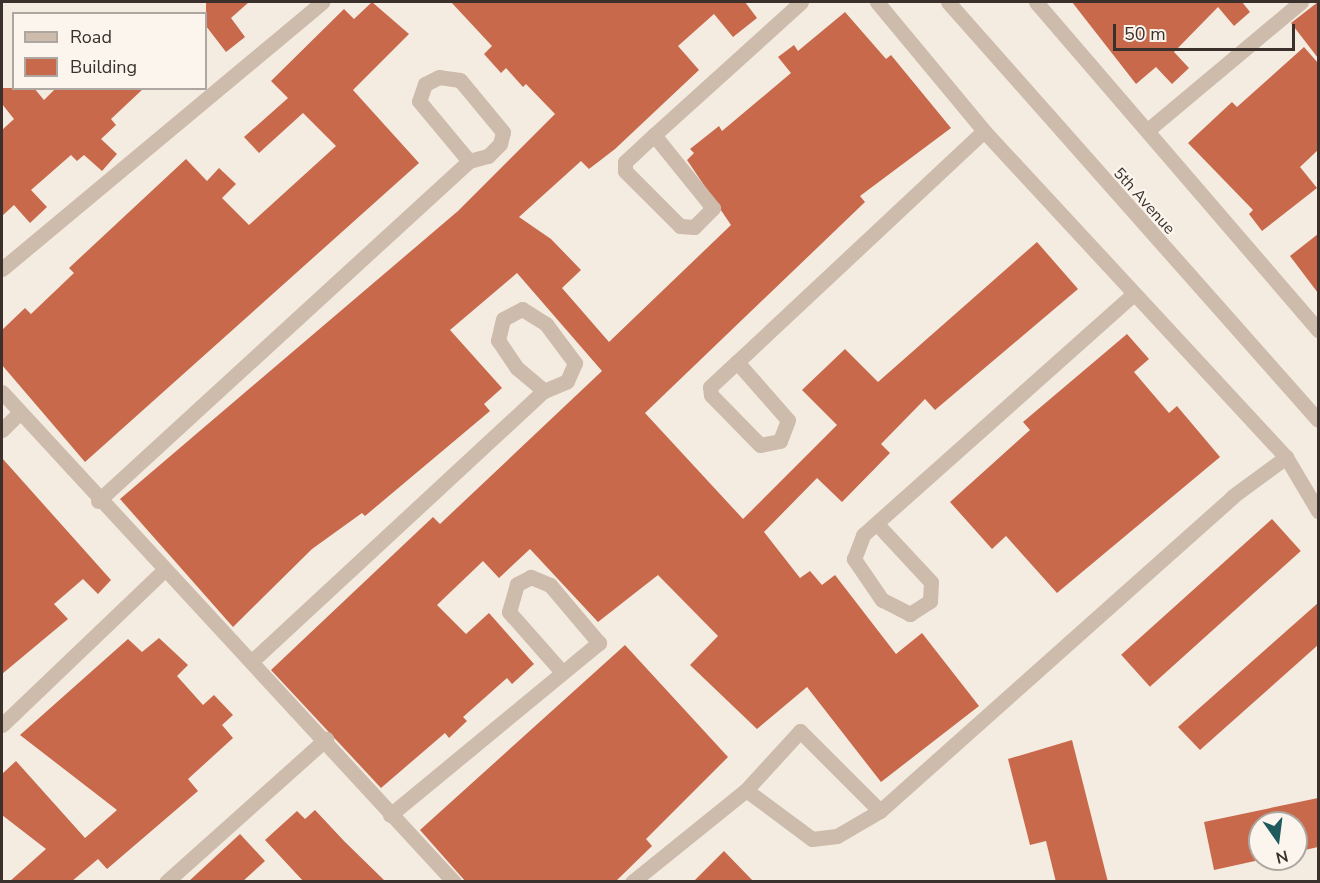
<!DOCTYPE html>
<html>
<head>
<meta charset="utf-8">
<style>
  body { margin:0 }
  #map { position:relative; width:1320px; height:883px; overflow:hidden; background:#f4ebe1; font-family:"Nunito Sans",sans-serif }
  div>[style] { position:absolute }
  .building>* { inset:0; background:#c8694b; transform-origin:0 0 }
  .minor>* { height:15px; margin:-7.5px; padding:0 7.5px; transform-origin:7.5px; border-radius:7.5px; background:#cdbbac }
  span { translate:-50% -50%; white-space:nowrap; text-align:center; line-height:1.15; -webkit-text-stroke:4.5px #fbf5ee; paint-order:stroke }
  .street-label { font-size:16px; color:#3b302b }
  .frame { position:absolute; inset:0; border:3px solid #3b302b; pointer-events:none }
  .legend { position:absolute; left:12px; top:12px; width:195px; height:78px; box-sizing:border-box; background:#fbf5ee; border:2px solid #aea6a0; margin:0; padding:8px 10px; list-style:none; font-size:18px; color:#3b302b }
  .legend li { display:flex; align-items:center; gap:12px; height:30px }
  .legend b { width:30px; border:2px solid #aea6a0 }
  .north { position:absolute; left:1248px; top:811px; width:60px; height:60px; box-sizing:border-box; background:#fbf5ee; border:2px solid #aea6a0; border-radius:50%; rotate:166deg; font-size:16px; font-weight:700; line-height:24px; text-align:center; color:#3b302b }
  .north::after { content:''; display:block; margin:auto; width:21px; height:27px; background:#1f5a5e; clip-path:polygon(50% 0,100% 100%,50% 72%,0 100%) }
  .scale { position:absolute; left:1113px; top:24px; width:182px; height:27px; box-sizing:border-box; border:3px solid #3b302b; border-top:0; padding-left:8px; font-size:18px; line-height:21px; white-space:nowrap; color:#3b302b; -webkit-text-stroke:4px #fbf5ee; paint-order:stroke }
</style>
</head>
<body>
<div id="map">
  <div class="building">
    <i style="clip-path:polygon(206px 2px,249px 2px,231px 18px,245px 37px,226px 52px,206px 26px)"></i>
    <i style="clip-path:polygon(372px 2px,409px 34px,353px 90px,419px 163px,85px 462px,2px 365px,2px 330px,25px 308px,31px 314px,74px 273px,69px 268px,186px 159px,207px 181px,219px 168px,236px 184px,222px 198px,249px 225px,336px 146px,303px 113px,259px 153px,244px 137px,288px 98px,271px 81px,344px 9px,354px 19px)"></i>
    <i style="clip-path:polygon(451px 2px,745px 2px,757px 18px,733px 37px,714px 14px,678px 46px,699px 70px,615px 149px,589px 169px,581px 161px,519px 217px,551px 239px,581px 270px,562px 288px,609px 342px,731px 225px,687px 160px,694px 153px,690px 149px,719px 126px,722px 131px,791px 73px,778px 57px,794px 45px,798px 51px,845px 12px,886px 59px,891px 55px,951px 128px,860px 196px,865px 202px,645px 413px,743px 519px,837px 425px,802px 390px,845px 349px,878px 382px,1037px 242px,1078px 289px,935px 410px,925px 399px,881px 444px,890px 453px,842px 502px,817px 478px,764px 532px,800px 578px,810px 571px,822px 585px,835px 575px,896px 654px,922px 633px,979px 706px,881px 782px,807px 687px,757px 729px,690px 665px,718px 636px,658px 575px,598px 622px,530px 549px,499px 578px,483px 561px,437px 605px,466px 634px,489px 613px,534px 664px,512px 684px,507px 678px,463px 717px,467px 721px,449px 738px,445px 733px,381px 788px,271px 670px,433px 517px,440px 524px,602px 371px,517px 273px,450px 330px,502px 388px,484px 404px,490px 411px,365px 516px,362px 513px,312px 549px,233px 627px,120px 499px,458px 211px,555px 114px,526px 84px,523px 87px,506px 68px,501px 73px,484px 54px,492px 46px)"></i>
    <i style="clip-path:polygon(1072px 2px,1242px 2px,1250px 12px,1234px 26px,1218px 7px,1174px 52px,1189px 68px,1172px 84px,1156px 67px,1136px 84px)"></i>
    <i style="clip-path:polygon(1318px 2px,1318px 58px,1291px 23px)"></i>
    <i style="clip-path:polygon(1304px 47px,1318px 63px,1318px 150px,1300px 167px,1317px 188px,1262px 231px,1249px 214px,1253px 210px,1188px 143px,1232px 102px,1237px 107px)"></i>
    <i style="clip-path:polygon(2px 88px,34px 88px,44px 100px,56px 88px,144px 88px,111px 119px,116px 125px,101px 139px,117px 154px,102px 171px,84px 155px,77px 161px,71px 155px,31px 190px,47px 207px,30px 223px,14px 205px,2px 216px,2px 130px,14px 119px,2px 104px)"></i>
    <i style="clip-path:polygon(1318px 234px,1318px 293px,1290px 256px)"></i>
    <i style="clip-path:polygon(1127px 334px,1149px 359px,1134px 372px,1169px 413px,1177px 406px,1220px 457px,1057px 593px,1006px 536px,992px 549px,950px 502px,1030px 430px,1023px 422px)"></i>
    <i style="clip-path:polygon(2px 458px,111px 580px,98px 594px,83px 579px,54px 604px,68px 619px,2px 674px)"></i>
    <i style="left:1272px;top:519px;width:43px;height:203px;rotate:48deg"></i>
    <i style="clip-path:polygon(1318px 603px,1318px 645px,1200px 750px,1178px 727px)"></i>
    <i style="clip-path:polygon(159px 638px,188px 665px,177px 676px,203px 705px,214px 695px,233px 715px,222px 725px,233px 738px,188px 779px,198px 791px,107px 869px,98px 859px,71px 882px,9px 882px,46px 849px,2px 815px,2px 774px,16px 761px,85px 838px,117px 810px,20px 735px,128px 639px,142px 652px)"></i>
    <i style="clip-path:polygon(625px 645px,728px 757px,646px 839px,652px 846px,615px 882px,466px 882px,420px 830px)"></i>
    <i style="clip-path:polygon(1072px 740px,1108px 882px,1056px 882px,1046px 841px,1030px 845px,1008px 759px)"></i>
    <i style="clip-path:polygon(1318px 798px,1318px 847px,1296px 852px,1296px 823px,1260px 823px,1264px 859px,1214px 870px,1204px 822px)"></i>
    <i style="clip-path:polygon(315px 810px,344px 841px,386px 882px,304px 882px,265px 840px,297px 811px,305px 819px)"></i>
    <i style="clip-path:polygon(240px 834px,265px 861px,242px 882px,188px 882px)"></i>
    <i style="clip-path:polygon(724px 851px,754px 882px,693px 882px)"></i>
  </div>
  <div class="minor">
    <i style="left:877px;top:2px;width:168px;rotate:50.3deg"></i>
    <i style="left:984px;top:131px;width:444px;rotate:47.2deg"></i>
    <i style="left:1286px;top:457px;width:63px;rotate:59.3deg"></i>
    <i style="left:948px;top:2px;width:558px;rotate:48.49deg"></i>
    <i style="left:1036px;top:2px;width:433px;rotate:49.3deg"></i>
    <i style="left:1149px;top:129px;width:198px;rotate:-39.9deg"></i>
    <i style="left:654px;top:135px;width:94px;rotate:51.1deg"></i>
    <i style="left:713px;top:208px;width:27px;rotate:135deg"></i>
    <i style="left:694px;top:227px;width:14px;rotate:-176deg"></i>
    <i style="left:680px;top:226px;width:78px;rotate:-135deg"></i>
    <i style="left:625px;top:171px;width:9px;rotate:-90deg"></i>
    <i style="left:625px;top:162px;width:40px;rotate:-43deg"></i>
    <i style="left:654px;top:135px;width:198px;rotate:-42.1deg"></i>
    <i style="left:2px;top:269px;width:417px;rotate:-39.8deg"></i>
    <i style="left:737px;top:362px;width:338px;rotate:-43.1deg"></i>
    <i style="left:737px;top:362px;width:77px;rotate:48.7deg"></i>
    <i style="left:788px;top:420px;width:22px;rotate:111deg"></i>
    <i style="left:780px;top:441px;width:20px;rotate:169deg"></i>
    <i style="left:760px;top:445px;width:70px;rotate:-134.4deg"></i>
    <i style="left:711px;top:395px;width:8px;rotate:-97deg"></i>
    <i style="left:710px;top:387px;width:37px;rotate:-43deg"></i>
    <i style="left:2px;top:392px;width:667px;rotate:47.31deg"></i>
    <i style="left:2px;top:430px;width:25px;rotate:-45deg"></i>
    <i style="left:98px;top:501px;width:503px;rotate:-42.5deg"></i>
    <i style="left:469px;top:161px;width:20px;rotate:-15deg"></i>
    <i style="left:488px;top:156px;width:17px;rotate:-45deg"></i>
    <i style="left:500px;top:144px;width:12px;rotate:-76deg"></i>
    <i style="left:503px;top:132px;width:67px;rotate:-129.6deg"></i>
    <i style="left:460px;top:80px;width:21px;rotate:-172deg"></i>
    <i style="left:439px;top:77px;width:16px;rotate:153deg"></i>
    <i style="left:425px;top:84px;width:18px;rotate:109deg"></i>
    <i style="left:419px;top:101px;width:78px;rotate:50.2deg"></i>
    <i style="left:877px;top:524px;width:79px;rotate:47deg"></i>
    <i style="left:931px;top:582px;width:19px;rotate:93deg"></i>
    <i style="left:930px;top:601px;width:24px;rotate:147deg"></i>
    <i style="left:910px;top:614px;width:31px;rotate:-153deg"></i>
    <i style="left:882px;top:600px;width:50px;rotate:-124.3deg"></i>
    <i style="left:854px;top:559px;width:26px;rotate:-69deg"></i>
    <i style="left:863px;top:535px;width:361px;rotate:-41.7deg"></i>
    <i style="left:252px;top:661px;width:398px;rotate:-42.8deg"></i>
    <i style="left:544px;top:391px;width:25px;rotate:-23deg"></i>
    <i style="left:567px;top:381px;width:20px;rotate:-66deg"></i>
    <i style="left:575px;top:363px;width:49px;rotate:-126.6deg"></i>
    <i style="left:546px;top:324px;width:28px;rotate:-148deg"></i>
    <i style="left:522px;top:309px;width:21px;rotate:152deg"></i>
    <i style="left:503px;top:319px;width:22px;rotate:103deg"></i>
    <i style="left:498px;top:340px;width:34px;rotate:56deg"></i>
    <i style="left:517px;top:368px;width:35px;rotate:40deg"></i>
    <i style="left:2px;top:725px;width:223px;rotate:-43.7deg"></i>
    <i style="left:746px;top:790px;width:82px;rotate:36.6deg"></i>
    <i style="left:812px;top:839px;width:25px;rotate:-7deg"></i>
    <i style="left:837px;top:836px;width:50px;rotate:-30.2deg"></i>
    <i style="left:880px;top:811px;width:473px;rotate:-41.7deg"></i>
    <i style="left:1233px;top:496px;width:66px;rotate:-36.3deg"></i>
    <i style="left:390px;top:815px;width:271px;rotate:-39.5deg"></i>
    <i style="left:599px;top:643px;width:76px;rotate:-130.2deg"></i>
    <i style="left:550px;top:585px;width:21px;rotate:-157deg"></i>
    <i style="left:531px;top:577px;width:16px;rotate:153deg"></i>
    <i style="left:517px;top:584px;width:29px;rotate:106deg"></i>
    <i style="left:509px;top:612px;width:80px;rotate:48.5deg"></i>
    <i style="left:166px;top:882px;width:215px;rotate:-41.8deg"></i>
    <i style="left:632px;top:882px;width:146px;rotate:-38.9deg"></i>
    <i style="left:746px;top:790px;width:80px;rotate:-47.5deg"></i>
    <i style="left:800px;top:731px;width:113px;rotate:45deg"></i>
  </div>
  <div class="street-label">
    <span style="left:1144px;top:201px;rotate:48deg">5th Avenue</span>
  </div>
  <div class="frame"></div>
  <ul class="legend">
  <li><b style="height:8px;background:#cdbbac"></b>Road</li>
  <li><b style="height:16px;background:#c8694b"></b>Building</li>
  </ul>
  <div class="north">N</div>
  <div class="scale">50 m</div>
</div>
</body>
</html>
